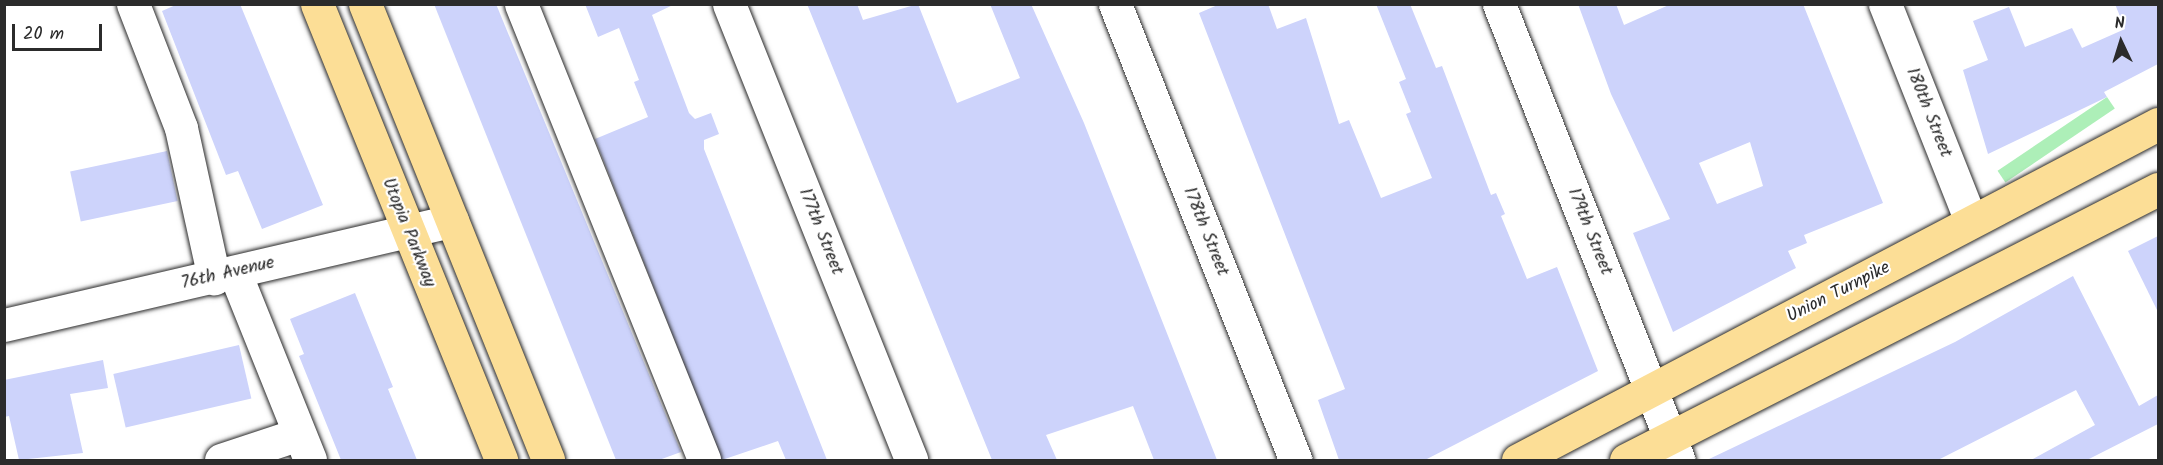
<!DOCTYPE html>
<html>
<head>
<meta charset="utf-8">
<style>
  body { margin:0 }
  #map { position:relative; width:2163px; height:465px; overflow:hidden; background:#fff; font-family:Kalam,sans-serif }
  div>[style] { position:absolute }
  .green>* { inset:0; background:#adefb8; transform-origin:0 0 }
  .building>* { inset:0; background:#cdd3fb; transform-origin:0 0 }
  .roads { filter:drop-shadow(0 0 2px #2b2b2b) drop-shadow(0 0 2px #2b2b2b) }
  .minor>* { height:33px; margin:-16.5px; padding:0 16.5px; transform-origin:16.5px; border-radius:16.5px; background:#fff }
  .major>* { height:33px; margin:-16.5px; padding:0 16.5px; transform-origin:16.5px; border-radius:16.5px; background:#fcde96 }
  span { translate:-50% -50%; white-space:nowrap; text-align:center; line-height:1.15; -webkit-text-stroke:4.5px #fff; paint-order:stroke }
  .street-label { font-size:18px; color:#2b2b2b }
  .frame { position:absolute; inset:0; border:6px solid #2b2b2b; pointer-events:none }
  .north { position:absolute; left:2091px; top:12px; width:60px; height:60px; -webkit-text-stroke:4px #fff; paint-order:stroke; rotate:356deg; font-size:16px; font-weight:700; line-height:24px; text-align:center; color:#2b2b2b }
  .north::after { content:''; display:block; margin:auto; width:21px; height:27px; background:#2b2b2b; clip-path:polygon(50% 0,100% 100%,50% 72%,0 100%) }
  .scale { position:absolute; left:12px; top:24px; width:90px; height:27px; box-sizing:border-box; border:3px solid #2b2b2b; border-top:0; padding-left:8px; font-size:18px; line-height:21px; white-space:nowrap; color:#2b2b2b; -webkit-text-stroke:4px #fff; paint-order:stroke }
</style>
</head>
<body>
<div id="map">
  <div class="green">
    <i style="left:2107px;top:97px;width:14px;height:132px;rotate:56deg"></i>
  </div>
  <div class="building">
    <i style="clip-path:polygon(178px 4px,240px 4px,323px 205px,262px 229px,238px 171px,226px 175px,162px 11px)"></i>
    <i style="clip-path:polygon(434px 4px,496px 4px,681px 452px,659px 460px,616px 460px)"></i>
    <i style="clip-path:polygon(585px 4px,675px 4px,652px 15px,689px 113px,695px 119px,711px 113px,719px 134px,704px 140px,704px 149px,827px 460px,786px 460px,778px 441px,722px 460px,595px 139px,648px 117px,634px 82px,639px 80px,619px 28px,598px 37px)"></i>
    <i style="clip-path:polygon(807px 4px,857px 4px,863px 20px,918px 4px,957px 103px,1020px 78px,990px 4px,1031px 4px,1084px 123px,1217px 460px,1154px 460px,1133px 406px,1046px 435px,1057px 460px,992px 460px)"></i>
    <i style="clip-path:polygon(1220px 4px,1268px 4px,1277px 29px,1306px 18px,1339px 124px,1349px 120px,1381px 198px,1432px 178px,1406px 114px,1411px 112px,1399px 82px,1406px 79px,1376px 4px,1410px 4px,1436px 68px,1442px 66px,1491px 195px,1496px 193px,1505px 214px,1501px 216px,1527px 279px,1557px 267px,1598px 371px,1425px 460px,1339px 460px,1318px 400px,1345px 389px,1199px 13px)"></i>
    <i style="clip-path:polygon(evenodd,1578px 4px,1616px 4px,1624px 25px,1671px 4px,1803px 4px,1883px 203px,1804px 235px,1807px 243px,1788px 251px,1796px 268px,1673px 332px,1633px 233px,1670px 219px,1611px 94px,1578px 4px,1750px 142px,1763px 186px,1717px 204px,1699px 163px,1750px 142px)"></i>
    <i style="clip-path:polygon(2115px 4px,2158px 4px,2158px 64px,2104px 92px,2107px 97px,1988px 154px,1963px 70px,1988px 60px,1973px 21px,2009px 7px,2025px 47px,2072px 28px,2082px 48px,2125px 29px)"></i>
    <i style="left:167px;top:151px;width:51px;height:99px;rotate:78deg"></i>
    <i style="clip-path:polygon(2158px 236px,2158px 312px,2128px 251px)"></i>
    <i style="clip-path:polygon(2073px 276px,2139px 406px,2158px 395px,2158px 424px,2087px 460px,2031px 460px,2095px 425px,2076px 390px,1938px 460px,1707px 460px,1955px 342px)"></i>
    <i style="clip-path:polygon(355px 293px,393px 387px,388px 389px,417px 460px,341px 460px,299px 356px,304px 354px,290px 319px)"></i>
    <i style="left:239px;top:345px;width:55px;height:129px;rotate:77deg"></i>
    <i style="clip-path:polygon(103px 360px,108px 388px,70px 394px,83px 453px,19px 460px,9px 416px,4px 417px,4px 380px)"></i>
  </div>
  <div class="roads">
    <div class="minor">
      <i style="left:133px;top:4px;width:133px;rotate:68.8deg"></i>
      <i style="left:181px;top:128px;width:154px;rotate:77.6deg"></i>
      <i style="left:521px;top:4px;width:491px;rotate:68.1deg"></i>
      <i style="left:729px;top:4px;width:491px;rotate:68.2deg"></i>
      <i style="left:1115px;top:4px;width:491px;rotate:68.4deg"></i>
      <i style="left:1499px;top:4px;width:490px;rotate:68.5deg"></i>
      <i style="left:1885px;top:4px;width:233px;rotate:68.4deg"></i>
      <i style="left:235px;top:273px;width:201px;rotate:68.1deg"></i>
      <i style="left:4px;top:325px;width:460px;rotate:-13.1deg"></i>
      <i style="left:221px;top:460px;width:82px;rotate:-18.4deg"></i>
    </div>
    <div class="major">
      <i style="left:317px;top:4px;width:492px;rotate:68deg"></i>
      <i style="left:365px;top:4px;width:491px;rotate:68.1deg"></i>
      <i style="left:1518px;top:460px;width:723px;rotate:-27.7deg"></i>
      <i style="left:1626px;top:460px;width:597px;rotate:-26.99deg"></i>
    </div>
  </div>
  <div class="street-label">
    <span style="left:1928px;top:113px;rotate:68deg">180th Street</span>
    <span style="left:820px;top:232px;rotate:68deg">177th Street</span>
    <span style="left:1205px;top:232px;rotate:68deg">178th Street</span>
    <span style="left:1589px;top:232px;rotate:68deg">179th Street</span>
    <span style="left:408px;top:233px;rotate:68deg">Utopia Parkway</span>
    <span style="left:228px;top:274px;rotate:-13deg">76th Avenue</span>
    <span style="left:1839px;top:293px;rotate:-27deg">Union Turnpike</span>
  </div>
  <div class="frame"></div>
  <div class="north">N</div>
  <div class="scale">20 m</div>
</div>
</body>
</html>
